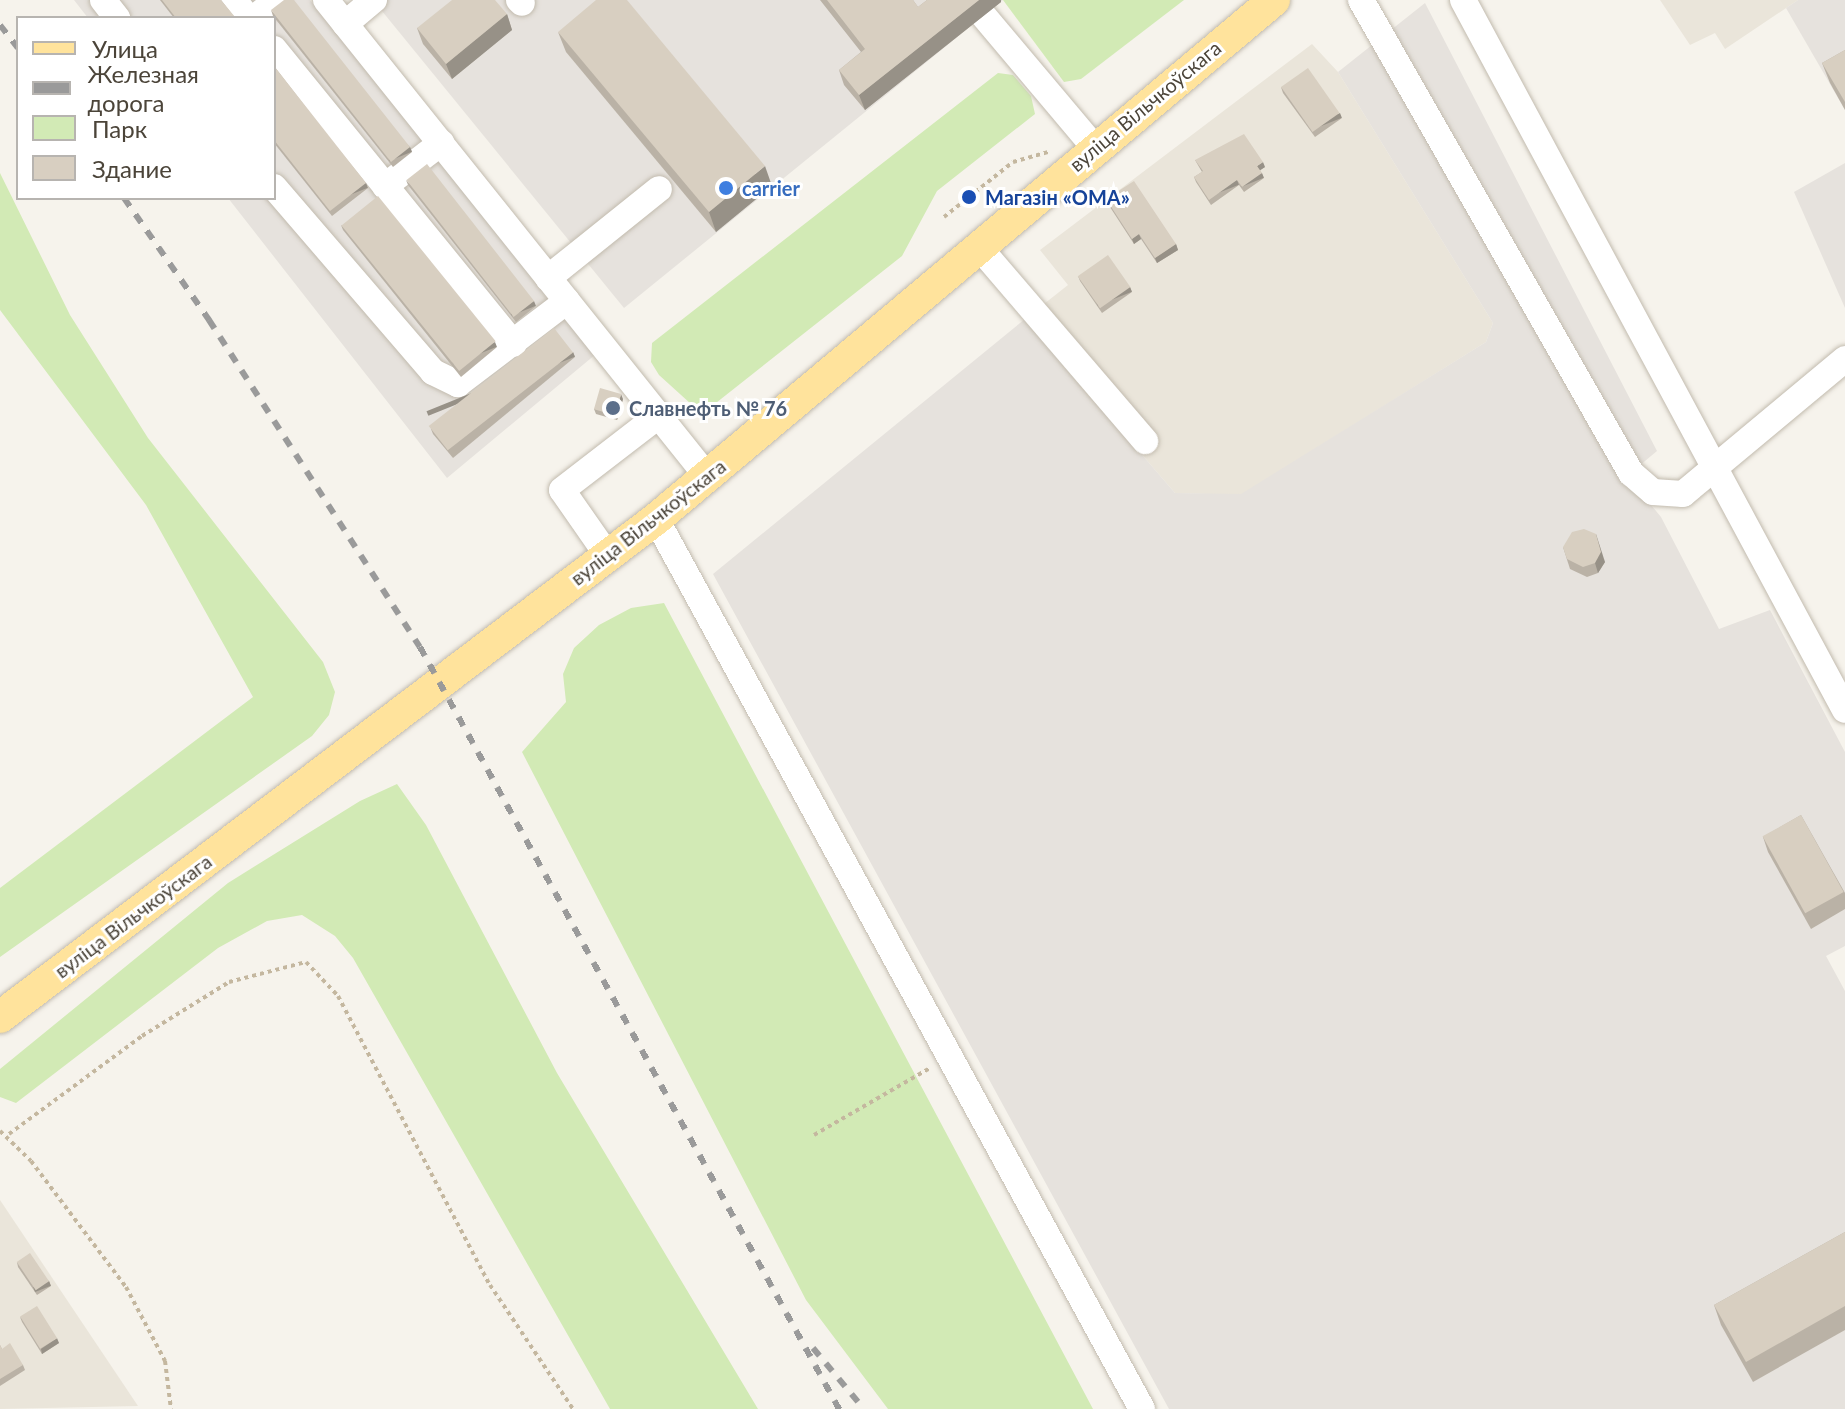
<!DOCTYPE html>
<html>
<head>
<meta charset="utf-8">
<style>
  body { margin:0 }
  #map { position:relative; width:1845px; height:1409px; overflow:hidden; background:#f6f3ec; font-family:Lato,sans-serif }
  div>[style] { position:absolute }
  .residential>* { inset:0; background:#eae5da }
  .industrial>* { inset:0; background:#e6e2dd }
  .green>* { inset:0; background:#d2eab5 }
  .path>* { height:4px; margin-top:-2px; transform-origin:0; background:repeating-linear-gradient(90deg,#c4b79f 0 4px,transparent 0 8px) }
  .roads { filter:drop-shadow(0 0 2px #c2bbae) drop-shadow(0 0 2px #c2bbae) }
  .minor>* { height:26px; margin:-13px; padding:0 13px; transform-origin:13px; border-radius:13px; background:#fff }
  .major>* { height:32px; margin:-16px; padding:0 16px; transform-origin:16px; border-radius:16px; background:#ffe39c }
  .rail>* { height:6px; margin-top:-3px; transform-origin:0; background:repeating-linear-gradient(90deg,#9a9a9a 0 10px,transparent 0 20px) }
  .wall>* { inset:0; background:#bab2a6 }
  .shaded-wall>* { inset:0; background:#979187; transform-origin:0 0 }
  .building>* { inset:0; background:#d8cfc1; transform-origin:0 0 }
  .dots>* { width:22px; height:22px; translate:-50% -50%; box-sizing:border-box; border:4px solid #fff; border-radius:50% }
  span { translate:-50% -50%; white-space:nowrap; text-align:center; line-height:1.15; -webkit-text-stroke:6px #fff; paint-order:stroke }
  .street-label { font-size:20px; color:#4b4439 }
  .shop-label { font-size:20px; color:#366cbe; font-weight:700 }
  .left { translate:0 -50%; text-align:left }
  .transit-label { font-size:20px; color:#164399; font-weight:700 }
  .service-label { font-size:20px; color:#4e5e75; font-weight:700 }
  .legend { position:absolute; left:16px; top:16px; width:260px; height:184px; box-sizing:border-box; background:#fff; border:2px solid #b7b4b0; margin:0; padding:10px 14px; list-style:none; font-size:24px; color:#4b4439 }
  .legend li { display:flex; align-items:center; gap:16px; height:40px }
  .legend b { width:40px; border:2px solid #b7b4b0 }
</style>
</head>
<body>
<div id="map">
  <div class="residential">
    <i style="clip-path:polygon(1660px 0,1798px 0,1725px 49px,1715px 33px,1690px 45px)"></i>
    <i style="clip-path:polygon(1312px 44px,1338px 72px,1493px 323px,1486px 342px,1241px 495px,1175px 493px,1025px 319px,1068px 285px,1040px 250px)"></i>
    <i style="clip-path:polygon(0 1200px,138px 1406px,0 1409px)"></i>
  </div>
  <div class="industrial">
    <i style="clip-path:polygon(74px 0,310px 0,596px 354px,447px 478px,228px 198px,274px 198px,274px 18px,88px 18px)"></i>
    <i style="clip-path:polygon(373px 0,1003px 0,624px 308px)"></i>
    <i style="clip-path:polygon(1798px 0,1845px 0,1845px 110px,1786px 8px)"></i>
    <i style="clip-path:polygon(1425px 3px,1657px 451px,1627px 476px,1661px 517px,1719px 629px,1770px 610px,1845px 752px,1845px 946px,1826px 956px,1845px 991px,1845px 1409px,1169px 1409px,713px 574px,1025px 319px,1175px 493px,1241px 494px,1486px 342px,1493px 323px,1338px 72px)"></i>
    <i style="clip-path:polygon(1845px 163px,1845px 308px,1794px 192px)"></i>
  </div>
  <div class="green">
    <i style="clip-path:polygon(1003px 0,1184px 0,1081px 79px,1064px 82px)"></i>
    <i style="clip-path:polygon(998px 73px,1013px 75px,1031px 96px,1035px 114px,937px 191px,902px 256px,702px 414px,659px 375px,651px 362px,652px 343px)"></i>
    <i style="clip-path:polygon(0 173px,70px 315px,148px 438px,323px 662px,335px 692px,329px 715px,312px 736px,0 957px,0 888px,253px 697px,146px 505px,0 310px)"></i>
    <i style="clip-path:polygon(664px 603px,1093px 1409px,888px 1409px,806px 1300px,522px 752px,566px 702px,563px 674px,574px 648px,599px 625px,631px 608px)"></i>
    <i style="clip-path:polygon(397px 784px,426px 825px,557px 1073px,758px 1409px,610px 1409px,353px 958px,335px 936px,302px 915px,267px 921px,218px 948px,16px 1103px,0 1097px,0 1069px,228px 883px,360px 801px)"></i>
  </div>
  <div class="path">
    <i style="left:944px;top:217px;width:88px;rotate:-38.6deg"></i>
    <i style="left:1013px;top:162px;width:37px;rotate:-16deg"></i>
    <i style="left:0;top:1131px;width:43px;rotate:44.1deg"></i>
    <i style="left:31px;top:1161px;width:158px;rotate:53deg"></i>
    <i style="left:126px;top:1287px;width:84px;rotate:62.2deg"></i>
    <i style="left:165px;top:1361px;width:48px;rotate:82.9deg"></i>
    <i style="left:9px;top:1134px;width:165px;rotate:-36.4deg"></i>
    <i style="left:142px;top:1036px;width:102px;rotate:-31.8deg"></i>
    <i style="left:229px;top:982px;width:80px;rotate:-14.6deg"></i>
    <i style="left:306px;top:962px;width:47px;rotate:46.7deg"></i>
    <i style="left:338px;top:996px;width:327px;rotate:62.3deg"></i>
    <i style="left:490px;top:1285px;width:149px;rotate:56.2deg"></i>
    <i style="left:814px;top:1135px;width:134px;rotate:-30deg"></i>
  </div>
  <div class="roads">
    <div class="minor">
      <i style="left:103px;top:0;width:23px;rotate:52deg"></i>
      <i style="left:234px;top:0;width:23px;rotate:52deg"></i>
      <i style="left:326px;top:0;width:610px;rotate:51.33deg"></i>
      <i style="left:519px;top:0;width:4px;rotate:45deg"></i>
      <i style="left:1361px;top:0;width:545px;rotate:60.28deg"></i>
      <i style="left:1631px;top:473px;width:29px;rotate:41deg"></i>
      <i style="left:1653px;top:492px;width:30px;rotate:4deg"></i>
      <i style="left:1683px;top:494px;width:211px;rotate:-39.8deg"></i>
      <i style="left:1463px;top:0;width:806px;rotate:61.72deg"></i>
      <i style="left:983px;top:15px;width:174px;rotate:49.9deg"></i>
      <i style="left:254px;top:18px;width:29px;rotate:-38deg"></i>
      <i style="left:345px;top:24px;width:38px;rotate:-40deg"></i>
      <i style="left:274px;top:49px;width:380px;rotate:50.9deg"></i>
      <i style="left:385px;top:186px;width:71px;rotate:-37.5deg"></i>
      <i style="left:274px;top:187px;width:244px;rotate:49.3deg"></i>
      <i style="left:433px;top:372px;width:28px;rotate:26deg"></i>
      <i style="left:458px;top:384px;width:137px;rotate:-37.3deg"></i>
      <i style="left:978px;top:246px;width:257px;rotate:49.4deg"></i>
      <i style="left:548px;top:278px;width:142px;rotate:-38.7deg"></i>
      <i style="left:656px;top:519px;width:1014px;rotate:61.36deg"></i>
      <i style="left:608px;top:556px;width:80px;rotate:-124.9deg"></i>
      <i style="left:562px;top:490px;width:121px;rotate:-37.6deg"></i>
    </div>
    <div class="major">
      <i style="left:0;top:1017px;width:824px;rotate:-37.2deg"></i>
      <i style="left:656px;top:519px;width:807px;rotate:-40.02deg"></i>
    </div>
  </div>
  <div class="rail">
    <i style="left:0;top:25px;width:29px;rotate:52deg"></i>
    <i style="left:124px;top:198px;width:149px;rotate:55.1deg"></i>
    <i style="left:209px;top:320px;width:389px;rotate:57.2deg"></i>
    <i style="left:420px;top:647px;width:870px;rotate:61.19deg"></i>
    <i style="left:813px;top:1348px;width:80px;rotate:50.1deg"></i>
  </div>
  <div class="wall">
    <i style="clip-path:polygon(160px 0,221px 0,235px 18px,174px 18px)"></i>
    <i style="clip-path:polygon(820px 0,913px 0,918px 7px,927px 0,1001px 0,1001px 2px,865px 110px,844px 85px,839px 70px,861px 52px)"></i>
    <i style="clip-path:polygon(271px 10px,410px 147px,412px 152px,393px 167px,273px 16px)"></i>
    <i style="clip-path:polygon(507px 14px,512px 30px,452px 79px,423px 44px,417px 28px)"></i>
    <i style="clip-path:polygon(558px 32px,772px 186px,716px 232px,566px 52px)"></i>
    <i style="clip-path:polygon(1845px 50px,1845px 110px,1830px 83px,1822px 63px)"></i>
    <i style="clip-path:polygon(274px 66px,368px 188px,332px 216px,274px 143px)"></i>
    <i style="clip-path:polygon(1281px 87px,1342px 118px,1315px 137px,1283px 93px)"></i>
    <i style="clip-path:polygon(1195px 160px,1265px 167px,1260px 170px,1264px 178px,1244px 192px,1239px 185px,1211px 205px,1196px 182px,1194px 177px,1202px 172px)"></i>
    <i style="clip-path:polygon(406px 180px,536px 306px,516px 322px,408px 185px)"></i>
    <i style="clip-path:polygon(1106px 199px,1176px 244px,1178px 250px,1157px 263px,1141px 239px,1134px 244px,1108px 204px)"></i>
    <i style="clip-path:polygon(341px 225px,497px 347px,461px 377px,343px 230px)"></i>
    <i style="clip-path:polygon(1078px 276px,1130px 287px,1132px 292px,1102px 313px,1080px 281px)"></i>
    <i style="clip-path:polygon(573px 352px,575px 357px,453px 458px,433px 434px,431px 429px)"></i>
    <i style="clip-path:polygon(623px 399px,617px 420px,596px 414px,594px 409px)"></i>
    <i style="clip-path:polygon(1563px 547px,1605px 562px,1598px 573px,1587px 577px,1570px 569px)"></i>
    <i style="clip-path:polygon(1801px 815px,1845px 893px,1845px 909px,1811px 929px,1768px 852px,1763px 837px)"></i>
    <i style="clip-path:polygon(1845px 1232px,1845px 1330px,1753px 1382px,1721px 1325px,1714px 1305px)"></i>
    <i style="clip-path:polygon(17px 1262px,49px 1281px,51px 1286px,37px 1295px,18px 1267px)"></i>
    <i style="clip-path:polygon(20px 1317px,59px 1343px,42px 1354px,22px 1322px)"></i>
    <i style="clip-path:polygon(0 1345px,2px 1349px,23px 1365px,25px 1370px,0 1386px)"></i>
  </div>
  <div class="shaded-wall">
    <i style="clip-path:polygon(979px 0,1001px 0,1001px 2px,865px 110px,859px 95px)"></i>
    <i style="clip-path:polygon(507px 14px,512px 30px,452px 79px,446px 64px)"></i>
    <i style="left:1340px;top:113px;width:5px;height:33px;rotate:68deg"></i>
    <i style="left:410px;top:147px;width:5px;height:24px;rotate:68deg"></i>
    <i style="clip-path:polygon(1263px 162px,1265px 167px,1259px 171px,1257px 166px)"></i>
    <i style="clip-path:polygon(765px 166px,772px 186px,716px 232px,709px 212px)"></i>
    <i style="left:1262px;top:173px;width:5px;height:24px;rotate:68deg"></i>
    <i style="left:1237px;top:180px;width:5px;height:34px;rotate:68deg"></i>
    <i style="left:366px;top:183px;width:5px;height:46px;rotate:68deg"></i>
    <i style="clip-path:polygon(1139px 234px,1141px 239px,1134px 244px,1132px 239px)"></i>
    <i style="clip-path:polygon(1176px 244px,1178px 250px,1157px 263px,1155px 258px)"></i>
    <i style="left:1130px;top:287px;width:5px;height:37px;rotate:68deg"></i>
    <i style="left:534px;top:301px;width:5px;height:26px;rotate:68deg"></i>
    <i style="left:495px;top:342px;width:5px;height:47px;rotate:68deg"></i>
    <i style="left:573px;top:352px;width:5px;height:158px;rotate:68deg"></i>
    <i style="clip-path:polygon(621px 394px,623px 399px,617px 420px,615px 415px)"></i>
    <i style="clip-path:polygon(1596px 534px,1605px 562px,1598px 573px,1595px 563px)"></i>
    <i style="left:49px;top:1281px;width:5px;height:17px;rotate:68deg"></i>
    <i style="clip-path:polygon(57px 1338px,59px 1343px,42px 1354px,41px 1349px)"></i>
  </div>
  <div class="building">
    <i style="clip-path:polygon(162px 0,221px 0,235px 17px,176px 18px)"></i>
    <i style="clip-path:polygon(284px 0,294px 0,410px 147px,391px 162px,271px 10px)"></i>
    <i style="clip-path:polygon(452px 0,495px 0,507px 14px,446px 64px,417px 28px)"></i>
    <i style="clip-path:polygon(596px 0,627px 0,765px 166px,709px 212px,558px 32px)"></i>
    <i style="clip-path:polygon(827px 0,913px 0,918px 7px,927px 0,979px 0,859px 95px,839px 70px,865px 49px)"></i>
    <i style="clip-path:polygon(1845px 50px,1845px 102px,1822px 63px)"></i>
    <i style="clip-path:polygon(274px 66px,366px 183px,330px 211px,274px 140px)"></i>
    <i style="left:1308px;top:68px;width:55px;height:33px;rotate:55deg"></i>
    <i style="clip-path:polygon(1244px 134px,1263px 162px,1257px 166px,1262px 173px,1242px 187px,1237px 180px,1209px 200px,1194px 177px,1203px 171px,1195px 160px)"></i>
    <i style="left:427px;top:164px;width:174px;height:26px;rotate:52deg"></i>
    <i style="clip-path:polygon(1134px 181px,1176px 244px,1155px 258px,1139px 234px,1132px 239px,1106px 199px)"></i>
    <i style="left:378px;top:196px;width:187px;height:47px;rotate:51deg"></i>
    <i style="left:1108px;top:255px;width:39px;height:37px;rotate:55deg"></i>
    <i style="left:554px;top:328px;width:31px;height:159px;rotate:52deg"></i>
    <i style="left:600px;top:388px;width:22px;height:22px;rotate:16deg"></i>
    <i style="clip-path:polygon(1584px 529px,1596px 534px,1601px 552px,1595px 563px,1583px 567px,1567px 559px,1563px 547px,1572px 532px)"></i>
    <i style="left:1801px;top:815px;width:88px;height:44px;rotate:61deg"></i>
    <i style="clip-path:polygon(1845px 1232px,1845px 1306px,1746px 1362px,1714px 1305px)"></i>
    <i style="left:30px;top:1253px;width:34px;height:16px;rotate:56deg"></i>
    <i style="left:37px;top:1306px;width:38px;height:20px;rotate:58deg"></i>
    <i style="clip-path:polygon(10px 1343px,23px 1365px,0 1379px,0 1345px,2px 1349px)"></i>
  </div>
  <div class="dots">
    <i style="left:726px;top:188px;background:#3f7fe0"></i>
    <i style="left:969px;top:197px;background:#1a4fb4"></i>
    <i style="left:613px;top:408px;background:#5c6f8a"></i>
  </div>
  <div class="street-label">
    <span style="left:1145px;top:106px;rotate:-40deg">вуліца Вільчкоўскага</span>
    <span style="left:648px;top:522px;rotate:-38deg">вуліца Вільчкоўскага</span>
    <span style="left:133px;top:916px;rotate:-37deg">вуліца Вільчкоўскага</span>
  </div>
  <div class="shop-label">
    <span class="left" style="left:742px;top:188px">carrier</span>
  </div>
  <div class="transit-label">
    <span class="left" style="left:985px;top:197px">Магазін «ОМА»</span>
  </div>
  <div class="service-label">
    <span class="left" style="left:629px;top:408px">Славнефть № 76</span>
  </div>
  <ul class="legend">
  <li><b style="height:10px;background:#ffe39c"></b>Улица</li>
  <li><b style="height:10px;background:#9a9a9a"></b>Железная дорога</li>
  <li><b style="height:22px;background:#d2eab5"></b>Парк</li>
  <li><b style="height:22px;background:#d8cfc1"></b>Здание</li>
  </ul>
</div>
</body>
</html>
